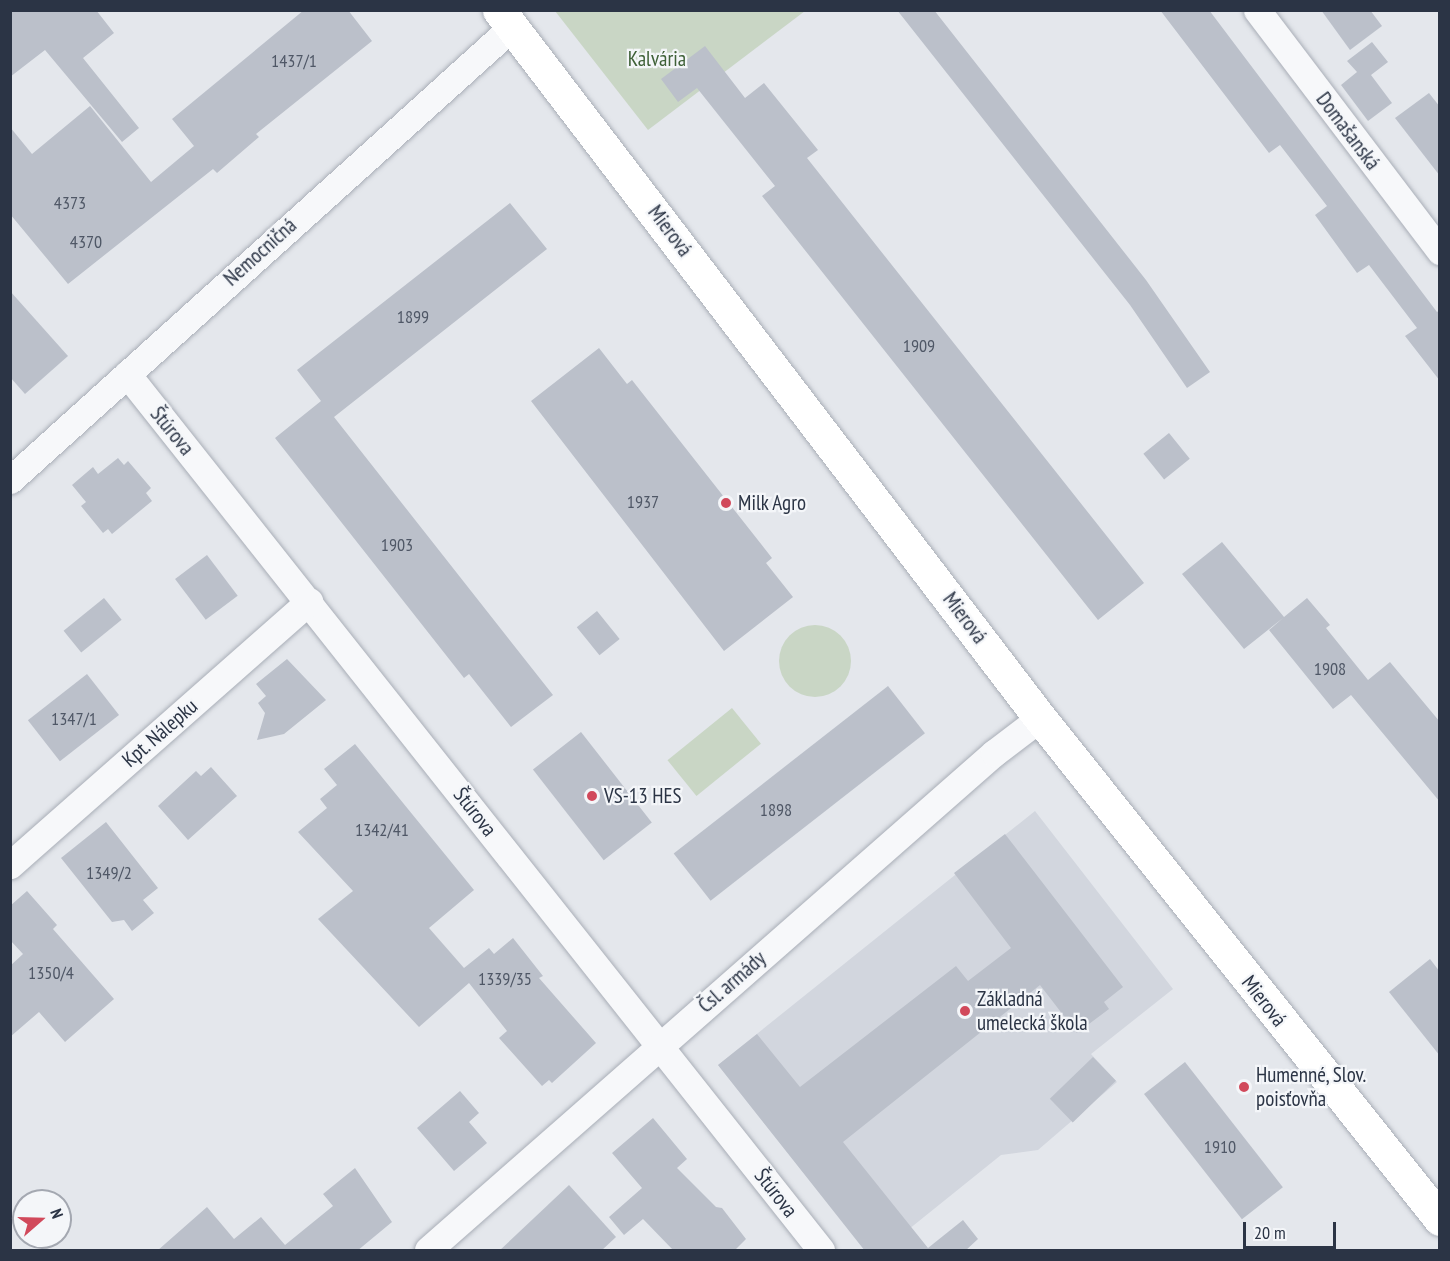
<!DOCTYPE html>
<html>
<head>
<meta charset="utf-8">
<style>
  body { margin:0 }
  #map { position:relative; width:1450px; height:1261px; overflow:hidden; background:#e4e7ec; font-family:"PT Sans Narrow",sans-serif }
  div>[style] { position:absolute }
  .built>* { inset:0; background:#d2d6de }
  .green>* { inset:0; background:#c9d6c5; transform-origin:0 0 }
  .round { border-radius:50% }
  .building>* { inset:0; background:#bbc0ca; transform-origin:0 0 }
  .roads { filter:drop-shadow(0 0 2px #a9aeb7) drop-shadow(0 0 2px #a9aeb7) }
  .minor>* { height:27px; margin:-13.5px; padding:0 13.5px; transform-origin:13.5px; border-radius:13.5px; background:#f7f8fa }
  .primary>* { height:33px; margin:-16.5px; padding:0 16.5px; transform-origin:16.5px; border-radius:16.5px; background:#fff }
  .dots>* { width:16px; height:16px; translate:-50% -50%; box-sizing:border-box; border:3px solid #f4f6f9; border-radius:50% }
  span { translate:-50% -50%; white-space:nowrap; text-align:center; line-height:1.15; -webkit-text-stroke:4.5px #f4f6f9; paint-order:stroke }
  .number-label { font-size:18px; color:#4f5766 }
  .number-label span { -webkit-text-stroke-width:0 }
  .park-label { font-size:21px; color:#3f6138 }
  .street-label { font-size:21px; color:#2b3445 }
  .poi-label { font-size:21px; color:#2b3445 }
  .left { translate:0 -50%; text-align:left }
  .frame { position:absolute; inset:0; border:12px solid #2b3445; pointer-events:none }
  .north { position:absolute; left:12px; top:1189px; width:60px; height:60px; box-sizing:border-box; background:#f4f6f9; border:2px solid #a4a8b1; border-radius:50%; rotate:70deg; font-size:16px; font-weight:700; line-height:24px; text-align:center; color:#2b3445 }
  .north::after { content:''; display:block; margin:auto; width:21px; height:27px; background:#d1495b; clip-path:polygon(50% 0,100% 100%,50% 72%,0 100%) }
  .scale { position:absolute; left:1243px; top:1222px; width:93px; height:27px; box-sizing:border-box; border:3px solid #2b3445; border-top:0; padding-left:8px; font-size:18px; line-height:21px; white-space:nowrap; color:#2b3445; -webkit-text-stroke:4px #f4f6f9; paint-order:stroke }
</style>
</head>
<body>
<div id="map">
  <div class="built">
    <i style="clip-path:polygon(1035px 811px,1173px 989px,1091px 1054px,1117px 1082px,1038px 1150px,1001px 1155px,883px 1250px,865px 1250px,718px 1065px)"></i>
  </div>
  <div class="green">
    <i style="clip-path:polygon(555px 11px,805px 11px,648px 130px)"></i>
    <i class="round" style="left:779px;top:625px;width:72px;height:72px"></i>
    <i style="left:732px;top:708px;width:46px;height:83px;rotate:51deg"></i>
  </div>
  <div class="building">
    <i style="clip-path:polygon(10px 10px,96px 10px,114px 33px,83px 58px,139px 128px,122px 142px,45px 50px,10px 77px)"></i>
    <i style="clip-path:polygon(304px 10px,348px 10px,372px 41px,256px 134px,259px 137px,217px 173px,213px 169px,68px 284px,10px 214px,10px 127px,32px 154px,90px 106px,151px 182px,194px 146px,172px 119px)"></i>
    <i style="clip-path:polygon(897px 10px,934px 10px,1146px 280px,1210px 372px,1187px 388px,1130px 305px)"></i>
    <i style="clip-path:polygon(1160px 10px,1209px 10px,1437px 312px,1440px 310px,1440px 381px,1405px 336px,1417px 328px,1369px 265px,1357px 273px,1315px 215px,1327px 206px,1280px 145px,1269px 153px)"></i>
    <i style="clip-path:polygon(1321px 10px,1370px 10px,1382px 26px,1350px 50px)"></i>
    <i style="clip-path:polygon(1372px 42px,1388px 62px,1371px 75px,1392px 103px,1368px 121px,1341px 85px,1357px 72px,1347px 61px)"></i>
    <i style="clip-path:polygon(705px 46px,745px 98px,764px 83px,818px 150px,807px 158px,1144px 583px,1098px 620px,762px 196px,775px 186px,697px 88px,678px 102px,661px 79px)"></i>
    <i style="clip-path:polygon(1429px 93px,1440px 107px,1440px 176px,1395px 118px)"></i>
    <i style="clip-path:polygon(510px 203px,547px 249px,334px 417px,553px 695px,511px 727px,469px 674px,464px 678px,275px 438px,321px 401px,297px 370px)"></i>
    <i style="clip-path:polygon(10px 291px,68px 356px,25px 394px,10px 377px)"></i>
    <i style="clip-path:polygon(599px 348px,627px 384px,632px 380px,772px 558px,766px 563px,793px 597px,724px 651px,531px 401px)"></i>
    <i style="left:1169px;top:433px;width:33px;height:33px;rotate:51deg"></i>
    <i style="clip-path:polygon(118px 458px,124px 465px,128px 461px,151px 488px,146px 493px,152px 501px,112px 534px,108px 529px,103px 533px,81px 506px,86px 502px,72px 485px,93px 467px,98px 474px)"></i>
    <i style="clip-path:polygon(1222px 542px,1284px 617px,1307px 598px,1330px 625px,1326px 628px,1368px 680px,1390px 662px,1440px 722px,1440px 802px,1351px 695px,1333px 709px,1269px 630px,1283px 618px,1244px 649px,1230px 632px,1182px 574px)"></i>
    <i style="left:207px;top:555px;width:51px;height:40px;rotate:53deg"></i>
    <i style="left:104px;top:598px;width:28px;height:52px;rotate:51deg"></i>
    <i style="left:597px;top:611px;width:36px;height:26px;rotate:51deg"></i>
    <i style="clip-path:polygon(287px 659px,326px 700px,284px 734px,257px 740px,265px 713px,258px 703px,266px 696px,256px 684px)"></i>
    <i style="left:87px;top:674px;width:52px;height:75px;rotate:52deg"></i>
    <i style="left:888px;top:686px;width:60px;height:272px;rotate:52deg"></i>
    <i style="left:581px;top:732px;width:115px;height:61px;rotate:52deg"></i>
    <i style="clip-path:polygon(355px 744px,474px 890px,429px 928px,464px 968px,489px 948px,494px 954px,513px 938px,543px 976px,539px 978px,596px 1043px,552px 1083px,549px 1080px,542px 1086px,499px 1038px,507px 1031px,469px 983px,419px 1027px,318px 919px,353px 891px,298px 832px,327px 808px,320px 799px,337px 785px,324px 769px)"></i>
    <i style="clip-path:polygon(211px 767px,237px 796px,188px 840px,158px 806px,196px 771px,201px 776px)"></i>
    <i style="clip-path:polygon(106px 822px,158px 888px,143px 900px,154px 913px,132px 931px,124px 920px,112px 922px,61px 858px)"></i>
    <i style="clip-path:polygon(1005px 834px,1123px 987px,1104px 1002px,1109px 1009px,1077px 1033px,1040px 985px,843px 1142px,928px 1248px,963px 1220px,978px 1239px,965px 1251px,865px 1251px,718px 1065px,757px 1034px,800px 1087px,956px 966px,968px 981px,1011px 948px,954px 873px)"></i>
    <i style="clip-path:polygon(27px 891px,57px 925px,53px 929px,114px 999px,65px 1042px,39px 1012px,10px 1037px,10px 966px,23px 954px,10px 940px,10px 906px)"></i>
    <i style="clip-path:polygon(1430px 959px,1440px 972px,1440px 1056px,1389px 992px)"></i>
    <i style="left:1093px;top:1057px;width:33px;height:60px;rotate:46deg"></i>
    <i style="left:1185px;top:1062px;width:159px;height:52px;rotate:52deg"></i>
    <i style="clip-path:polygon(460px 1091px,479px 1113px,469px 1122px,487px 1143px,454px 1171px,417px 1128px)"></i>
    <i style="clip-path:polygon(653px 1118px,687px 1159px,677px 1168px,716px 1207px,722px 1208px,746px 1239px,734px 1251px,674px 1251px,643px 1219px,624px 1235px,609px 1217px,642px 1188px,612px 1153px)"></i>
    <i style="clip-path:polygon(355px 1168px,392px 1222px,357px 1251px,157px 1251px,207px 1207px,234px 1239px,261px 1217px,285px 1245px,333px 1206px,323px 1194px)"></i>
    <i style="clip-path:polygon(569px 1185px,616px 1237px,601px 1251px,499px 1251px)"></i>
  </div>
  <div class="roads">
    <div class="minor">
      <i style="left:1257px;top:10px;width:303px;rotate:52.8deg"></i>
      <i style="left:127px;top:374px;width:1118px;rotate:51.61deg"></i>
      <i style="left:10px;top:480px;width:676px;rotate:-42.06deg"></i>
      <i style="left:10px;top:865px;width:399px;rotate:-41.4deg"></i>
      <i style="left:428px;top:1250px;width:753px;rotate:-41.29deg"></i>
      <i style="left:994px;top:753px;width:58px;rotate:-37.3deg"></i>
    </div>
    <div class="primary">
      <i style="left:499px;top:10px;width:891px;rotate:52.62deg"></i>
      <i style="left:1040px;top:718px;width:641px;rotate:51.4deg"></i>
    </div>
  </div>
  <div class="dots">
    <i style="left:726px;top:503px;background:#d1495b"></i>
    <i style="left:592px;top:796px;background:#d1495b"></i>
    <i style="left:965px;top:1011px;background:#d1495b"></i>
    <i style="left:1244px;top:1087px;background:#d1495b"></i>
  </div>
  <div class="number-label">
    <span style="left:294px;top:61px">1437/1</span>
    <span style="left:70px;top:203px">4373</span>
    <span style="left:86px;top:242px">4370</span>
    <span style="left:413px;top:317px">1899</span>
    <span style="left:919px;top:346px">1909</span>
    <span style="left:643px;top:502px">1937</span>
    <span style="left:397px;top:545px">1903</span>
    <span style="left:1330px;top:669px">1908</span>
    <span style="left:74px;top:719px">1347/1</span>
    <span style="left:776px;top:810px">1898</span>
    <span style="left:382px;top:830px">1342/41</span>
    <span style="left:109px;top:873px">1349/2</span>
    <span style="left:51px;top:973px">1350/4</span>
    <span style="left:505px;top:979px">1339/35</span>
    <span style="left:1220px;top:1147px">1910</span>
  </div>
  <div class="park-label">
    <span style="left:657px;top:59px">Kalvária</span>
  </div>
  <div class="street-label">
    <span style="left:1348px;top:131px;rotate:53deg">Domašanská</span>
    <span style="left:670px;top:231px;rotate:53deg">Mierová</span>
    <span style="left:260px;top:252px;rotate:-42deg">Nemocničná</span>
    <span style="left:172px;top:431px;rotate:51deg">Štúrova</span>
    <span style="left:965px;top:618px;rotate:53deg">Mierová</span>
    <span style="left:160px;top:733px;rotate:-41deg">Kpt. Nálepku</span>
    <span style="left:475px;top:812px;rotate:52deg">Štúrova</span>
    <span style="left:732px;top:982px;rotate:-41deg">Čsl. armády</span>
    <span style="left:1264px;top:1001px;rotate:52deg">Mierová</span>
    <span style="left:776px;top:1193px;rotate:52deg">Štúrova</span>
  </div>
  <div class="poi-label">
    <span class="left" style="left:738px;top:503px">Milk Agro</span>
    <span class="left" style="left:604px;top:796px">VS-13 HES</span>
    <span class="left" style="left:977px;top:1011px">Základná<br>umelecká škola</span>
    <span class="left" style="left:1256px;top:1087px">Humenné, Slov.<br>poisťovňa</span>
  </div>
  <div class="frame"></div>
  <div class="north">N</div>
  <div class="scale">20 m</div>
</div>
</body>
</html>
